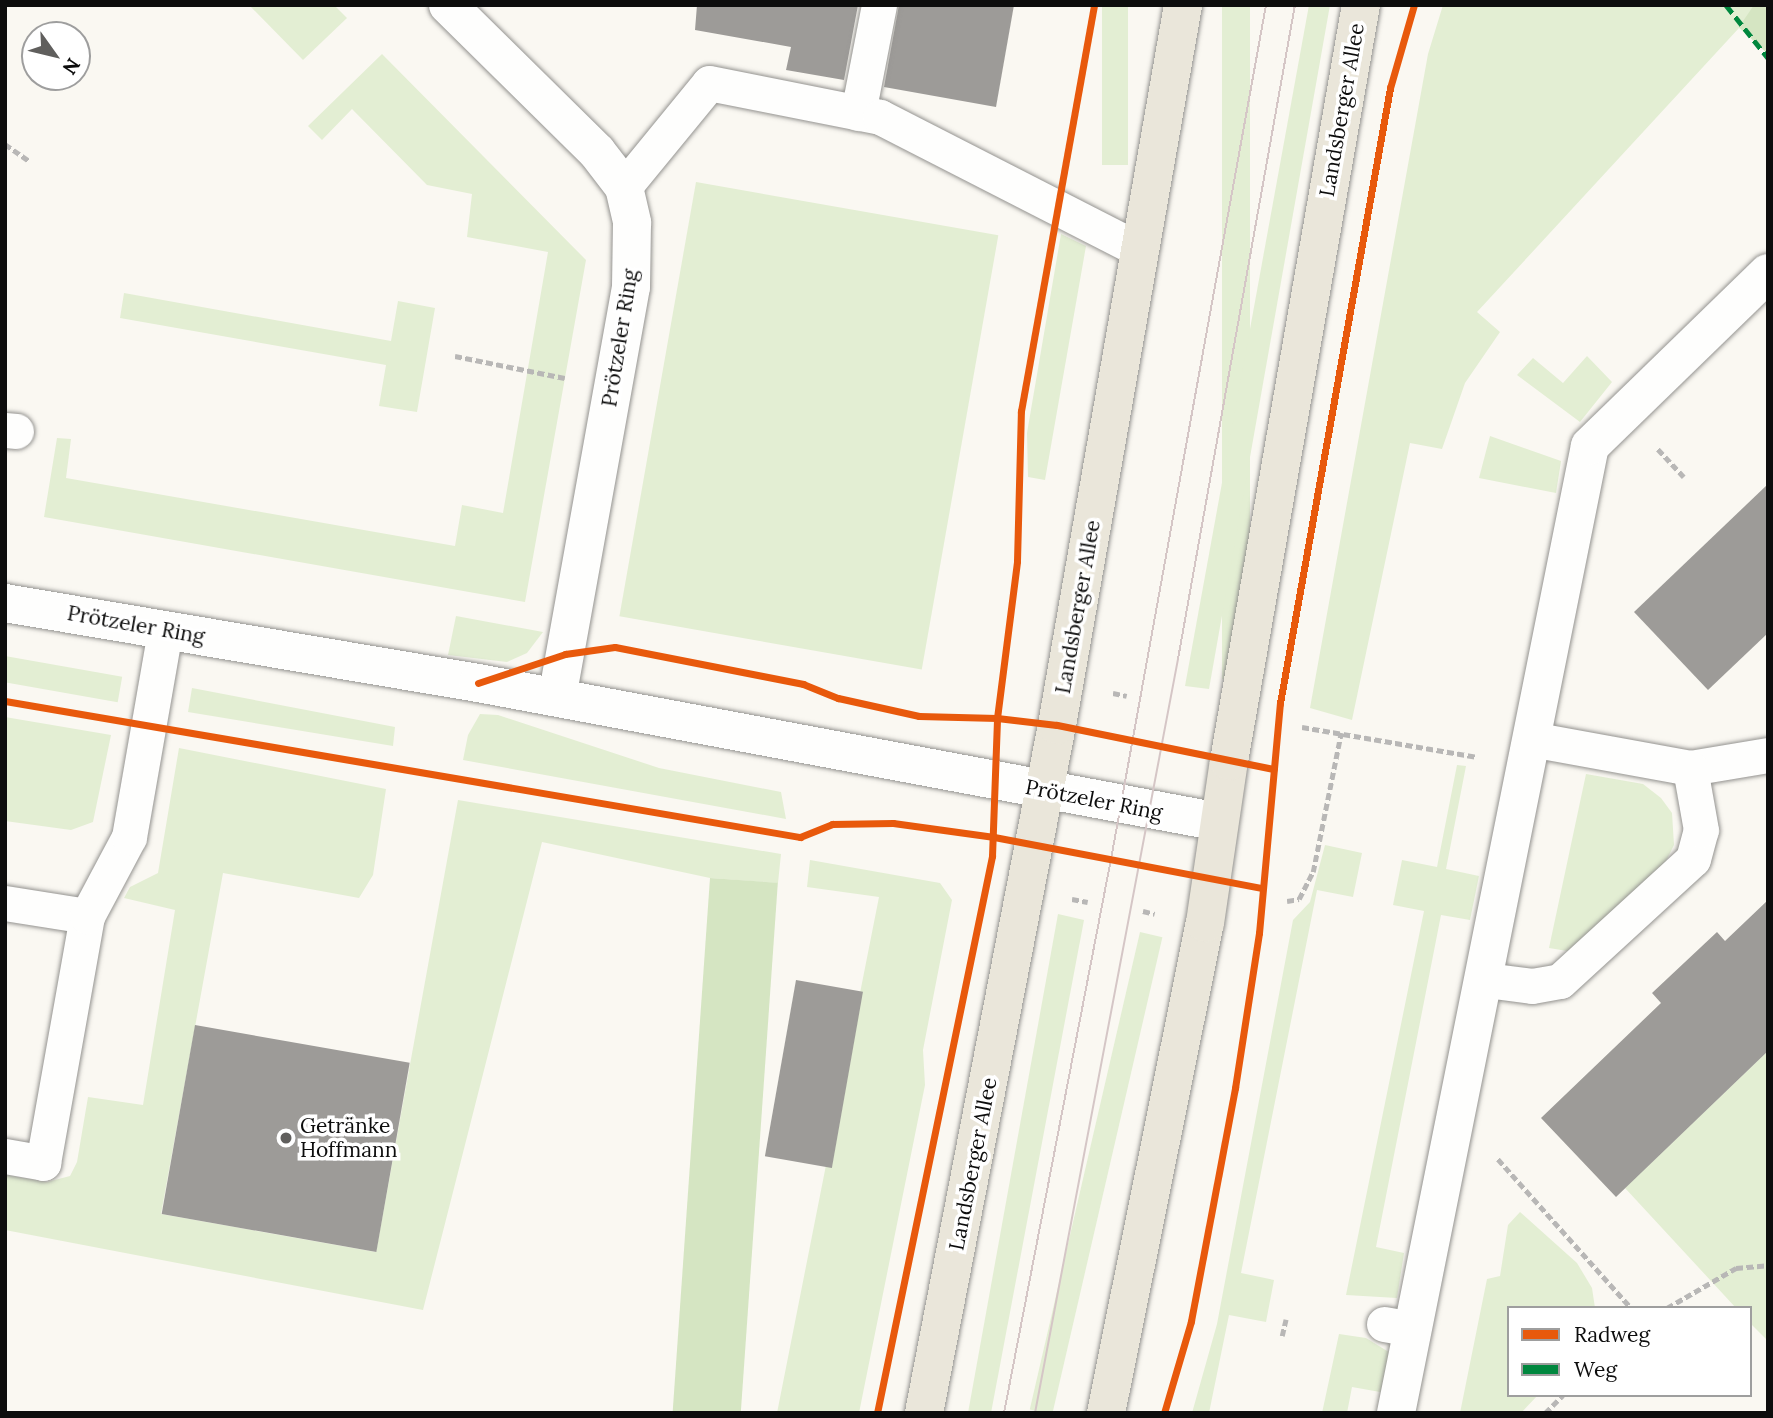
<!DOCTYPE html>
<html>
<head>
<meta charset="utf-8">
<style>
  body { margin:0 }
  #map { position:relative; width:1773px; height:1418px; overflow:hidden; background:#faf8f2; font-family:Lora,serif }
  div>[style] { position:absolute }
  .green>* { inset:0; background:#e3eed3; transform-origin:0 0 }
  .forest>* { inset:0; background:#d5e5c2; transform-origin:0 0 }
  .building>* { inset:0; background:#9d9b98; transform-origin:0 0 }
  .path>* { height:4.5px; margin-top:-2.25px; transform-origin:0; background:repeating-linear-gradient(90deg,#b8b7b6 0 7px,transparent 0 10.5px) }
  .roads { filter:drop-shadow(0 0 2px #949390) drop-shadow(0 0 2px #949390) }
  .service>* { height:35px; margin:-17.5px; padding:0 17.5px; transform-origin:17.5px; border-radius:17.5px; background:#fefefd }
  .minor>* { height:38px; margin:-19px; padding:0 19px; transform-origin:19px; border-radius:19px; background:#fefefd }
  .primary>* { height:38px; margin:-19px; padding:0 19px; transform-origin:19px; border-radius:19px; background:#eae6da }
  .tram>* { height:2px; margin:-1px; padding:0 1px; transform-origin:1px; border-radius:1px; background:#d5c6c6 }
  .quiet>* { height:5px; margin-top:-2.5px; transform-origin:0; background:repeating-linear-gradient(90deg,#00873e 0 10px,transparent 0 15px) }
  .cycleway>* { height:7px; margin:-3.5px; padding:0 3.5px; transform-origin:3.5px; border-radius:3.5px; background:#e8590c }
  .dots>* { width:19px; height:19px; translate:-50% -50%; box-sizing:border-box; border:4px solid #fff; border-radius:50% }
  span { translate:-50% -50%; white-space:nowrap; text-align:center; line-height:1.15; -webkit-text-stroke:7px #fff; paint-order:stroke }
  .street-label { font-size:21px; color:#0d0d0d }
  .poi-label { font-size:21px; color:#0d0d0d }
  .left { translate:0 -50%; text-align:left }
  .frame { position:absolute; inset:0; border:7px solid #0d0d0d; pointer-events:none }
  .legend { position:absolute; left:1507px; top:1306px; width:245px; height:91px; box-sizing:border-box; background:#fff; border:2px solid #9e9e9e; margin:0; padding:9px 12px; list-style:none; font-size:21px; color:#0d0d0d }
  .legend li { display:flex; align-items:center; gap:14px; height:35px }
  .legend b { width:35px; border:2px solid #9e9e9e }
  .north { position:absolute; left:21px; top:21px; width:70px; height:70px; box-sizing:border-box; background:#fff; border:2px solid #9e9e9e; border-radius:50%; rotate:124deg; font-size:19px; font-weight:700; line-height:28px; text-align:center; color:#0d0d0d }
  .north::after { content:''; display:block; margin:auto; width:24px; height:32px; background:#605f5d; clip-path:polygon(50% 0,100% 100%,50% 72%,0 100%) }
</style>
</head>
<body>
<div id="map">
  <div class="green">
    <i style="clip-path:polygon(249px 5px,334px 5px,347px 18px,303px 60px)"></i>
    <i style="left:1102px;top:5px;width:26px;height:160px"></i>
    <i style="left:1222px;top:5px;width:28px;height:674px"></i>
    <i style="clip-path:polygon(1309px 5px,1330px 5px,1209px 689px,1185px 686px)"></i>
    <i style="clip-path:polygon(1443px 5px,1768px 5px,1768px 54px,1739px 28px,1477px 312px,1500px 332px,1465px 383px,1442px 449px,1410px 443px,1352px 720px,1310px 708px,1428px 54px)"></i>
    <i style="clip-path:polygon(382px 54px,586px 260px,525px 602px,44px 517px,57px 438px,71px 439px,66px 478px,455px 546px,462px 505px,503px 513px,548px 252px,467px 237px,472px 194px,427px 185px,352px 109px,322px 140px,308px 126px)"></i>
    <i style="left:696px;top:182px;width:307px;height:441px;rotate:10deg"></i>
    <i style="clip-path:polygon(1061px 234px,1086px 246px,1045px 480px,1028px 477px,1027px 433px)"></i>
    <i style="clip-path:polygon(124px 293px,391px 341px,398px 301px,435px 308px,417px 412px,379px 406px,386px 365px,120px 318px)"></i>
    <i style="clip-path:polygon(1587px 356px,1612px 382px,1580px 422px,1517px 375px,1533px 358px,1563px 383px)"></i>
    <i style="clip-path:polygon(1490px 436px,1561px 461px,1556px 493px,1479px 478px)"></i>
    <i style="clip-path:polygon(456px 616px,543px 632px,527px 653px,507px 662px,448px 655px)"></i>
    <i style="left:5px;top:656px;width:119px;height:26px;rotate:10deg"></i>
    <i style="clip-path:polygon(192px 688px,395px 727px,393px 746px,188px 712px)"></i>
    <i style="clip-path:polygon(480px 714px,498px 715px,659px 768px,781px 792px,786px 819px,463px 760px,468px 735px)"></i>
    <i style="clip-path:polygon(5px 717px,111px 735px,93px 822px,71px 830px,5px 821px)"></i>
    <i style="clip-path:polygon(179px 748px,386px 789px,373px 875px,359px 898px,223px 873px,161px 1214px,376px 1252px,458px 800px,781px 854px,778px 883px,710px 878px,542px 842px,423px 1310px,5px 1230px,5px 1175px,47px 1182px,70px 1176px,77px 1162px,88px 1097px,143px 1105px,175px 910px,124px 898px,130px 887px,158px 873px)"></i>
    <i style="clip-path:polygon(1457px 765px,1466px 766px,1446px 869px,1479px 876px,1470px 920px,1441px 915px,1376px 1247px,1404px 1253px,1397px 1298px,1346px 1295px,1424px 911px,1393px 905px,1402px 860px,1437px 867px)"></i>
    <i style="clip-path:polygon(1586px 774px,1643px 784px,1661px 798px,1672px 813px,1674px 845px,1665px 863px,1573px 952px,1549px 948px)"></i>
    <i style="clip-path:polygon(1325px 845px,1362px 853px,1353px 897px,1317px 890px,1241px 1273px,1274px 1280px,1266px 1322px,1229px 1315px,1209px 1413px,1192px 1413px,1217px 1324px,1293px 920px,1310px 902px)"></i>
    <i style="clip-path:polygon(810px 860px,940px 883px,952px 900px,923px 1050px,925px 1085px,859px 1413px,777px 1413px,879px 897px,807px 887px)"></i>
    <i style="clip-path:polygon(1058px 914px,1084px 920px,991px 1413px,968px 1413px)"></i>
    <i style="left:1140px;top:932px;width:23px;height:490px;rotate:13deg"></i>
    <i style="clip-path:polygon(1768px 1051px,1768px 1341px,1750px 1323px,1750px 1308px,1736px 1308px,1625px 1188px)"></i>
    <i style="clip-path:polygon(1520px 1212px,1577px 1263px,1592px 1288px,1595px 1308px,1509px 1308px,1509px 1395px,1538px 1395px,1521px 1413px,1460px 1413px,1487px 1279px,1500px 1276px,1508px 1225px)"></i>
    <i style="clip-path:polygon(1339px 1334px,1366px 1338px,1392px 1354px,1386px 1387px,1380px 1392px,1352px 1387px,1347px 1413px,1322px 1413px)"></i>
  </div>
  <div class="forest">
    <i style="clip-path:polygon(1754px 5px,1768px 5px,1768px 54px,1739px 27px)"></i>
    <i style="left:710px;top:878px;width:68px;height:546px;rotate:4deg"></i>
  </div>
  <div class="building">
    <i style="clip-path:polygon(697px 5px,858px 5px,844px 80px,786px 70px,791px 47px,695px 30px)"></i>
    <i style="clip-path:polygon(899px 5px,1014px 5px,996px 107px,884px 87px)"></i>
    <i style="clip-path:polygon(1768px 484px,1768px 633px,1708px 690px,1634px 612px)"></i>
    <i style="clip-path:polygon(1768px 900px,1768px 1051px,1616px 1197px,1541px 1118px,1661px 1003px,1652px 993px,1717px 932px,1725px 941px)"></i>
    <i style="left:796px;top:980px;width:68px;height:179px;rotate:10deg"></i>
    <i style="left:195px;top:1025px;width:218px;height:192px;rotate:10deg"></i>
  </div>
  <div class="path">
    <i style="left:5px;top:144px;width:29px;rotate:35deg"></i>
    <i style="left:455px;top:356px;width:112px;rotate:11.3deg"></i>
    <i style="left:1658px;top:449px;width:38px;rotate:47deg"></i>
    <i style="left:1113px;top:693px;width:14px;rotate:12deg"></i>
    <i style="left:1302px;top:727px;width:178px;rotate:9.7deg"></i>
    <i style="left:1072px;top:899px;width:16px;rotate:11deg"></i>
    <i style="left:1287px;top:901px;width:12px;rotate:-9deg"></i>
    <i style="left:1299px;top:899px;width:30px;rotate:-63deg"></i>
    <i style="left:1313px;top:872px;width:142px;rotate:-78.6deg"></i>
    <i style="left:1143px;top:911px;width:12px;rotate:14deg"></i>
    <i style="left:1498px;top:1159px;width:200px;rotate:48.2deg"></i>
    <i style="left:1667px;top:1308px;width:80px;rotate:-30.1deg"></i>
    <i style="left:1736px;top:1268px;width:32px;rotate:-5deg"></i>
    <i style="left:1282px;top:1336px;width:17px;rotate:-77deg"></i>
    <i style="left:1545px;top:1413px;width:25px;rotate:-45deg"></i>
  </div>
  <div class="roads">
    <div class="service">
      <i style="left:858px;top:113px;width:110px;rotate:-79deg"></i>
      <i style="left:624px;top:187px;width:134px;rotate:-50.7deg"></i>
      <i style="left:709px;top:83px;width:174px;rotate:11.2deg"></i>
      <i style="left:880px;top:117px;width:292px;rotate:27.1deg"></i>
      <i style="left:5px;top:430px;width:11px;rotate:5deg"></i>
      <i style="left:1531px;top:739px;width:162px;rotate:10.3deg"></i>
      <i style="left:1690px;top:768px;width:79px;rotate:-9.5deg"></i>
      <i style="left:5px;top:903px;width:83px;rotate:9deg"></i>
      <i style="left:1486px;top:980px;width:46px;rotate:7.4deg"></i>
      <i style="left:1532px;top:986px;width:28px;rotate:-10deg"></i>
      <i style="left:1560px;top:981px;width:180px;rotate:-42.5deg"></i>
      <i style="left:1693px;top:859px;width:30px;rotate:-75deg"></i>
      <i style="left:1701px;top:830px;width:63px;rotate:-100.1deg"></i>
      <i style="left:5px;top:1156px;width:39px;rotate:10deg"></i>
      <i style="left:43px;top:1163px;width:251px;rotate:-79.9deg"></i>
      <i style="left:87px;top:916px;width:89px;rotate:-62deg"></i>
      <i style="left:129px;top:837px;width:210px;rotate:-80.1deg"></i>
      <i style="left:1384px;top:1324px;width:29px;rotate:10deg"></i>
    </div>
    <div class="minor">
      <i style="left:448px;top:5px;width:209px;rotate:44.6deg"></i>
      <i style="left:597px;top:152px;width:44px;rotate:52.4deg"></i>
      <i style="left:624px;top:187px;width:37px;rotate:77deg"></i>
      <i style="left:632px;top:223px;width:64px;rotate:90.9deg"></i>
      <i style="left:631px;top:287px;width:417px;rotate:100.2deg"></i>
      <i style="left:5px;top:603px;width:480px;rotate:9.6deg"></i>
      <i style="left:478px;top:683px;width:754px;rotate:10.62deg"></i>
      <i style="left:1396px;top:1413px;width:986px;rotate:-78.66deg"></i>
      <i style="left:1590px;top:446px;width:248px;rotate:-44.2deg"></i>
    </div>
    <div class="primary">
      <i style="left:924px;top:1413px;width:701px;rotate:-79.06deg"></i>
      <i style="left:1057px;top:725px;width:731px;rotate:-80.07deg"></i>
      <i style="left:1106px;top:1413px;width:500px;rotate:-78.6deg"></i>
      <i style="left:1205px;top:923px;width:164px;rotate:-81.6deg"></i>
      <i style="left:1229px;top:761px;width:767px;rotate:-80.1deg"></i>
    </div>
  </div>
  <div class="tram">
    <i style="left:1004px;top:1413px;width:564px;rotate:-79.07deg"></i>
    <i style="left:1111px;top:859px;width:868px;rotate:-79.71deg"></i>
    <i style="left:1035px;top:1413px;width:767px;rotate:-79.26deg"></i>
    <i style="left:1178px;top:659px;width:664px;rotate:-79.86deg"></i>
  </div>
  <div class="quiet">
    <i style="left:1726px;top:5px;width:68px;rotate:51.6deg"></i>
  </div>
  <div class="cycleway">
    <i style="left:478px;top:683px;width:92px;rotate:-18.4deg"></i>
    <i style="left:565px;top:654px;width:50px;rotate:-8deg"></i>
    <i style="left:615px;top:647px;width:192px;rotate:11.1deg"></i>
    <i style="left:803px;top:684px;width:38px;rotate:22deg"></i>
    <i style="left:838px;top:698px;width:83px;rotate:12.5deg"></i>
    <i style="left:919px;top:716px;width:78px;rotate:1.5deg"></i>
    <i style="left:997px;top:718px;width:60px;rotate:6.7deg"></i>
    <i style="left:1057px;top:725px;width:221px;rotate:11.5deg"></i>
    <i style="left:5px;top:701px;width:807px;rotate:9.71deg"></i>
    <i style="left:800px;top:837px;width:35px;rotate:-22deg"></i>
    <i style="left:832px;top:824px;width:61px;rotate:-0.9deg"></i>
    <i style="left:893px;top:823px;width:102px;rotate:7.9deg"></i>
    <i style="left:994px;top:837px;width:273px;rotate:10.8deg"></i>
    <i style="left:877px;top:1413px;width:569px;rotate:-78.33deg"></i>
    <i style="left:992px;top:856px;width:138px;rotate:-87.9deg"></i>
    <i style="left:997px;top:718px;width:158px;rotate:-82.7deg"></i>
    <i style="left:1017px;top:561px;width:150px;rotate:-88.5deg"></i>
    <i style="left:1021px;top:411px;width:413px;rotate:-79.8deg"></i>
    <i style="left:1164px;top:1413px;width:96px;rotate:-73.6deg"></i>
    <i style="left:1191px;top:1321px;width:237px;rotate:-79.3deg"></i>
    <i style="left:1235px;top:1088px;width:157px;rotate:-81.2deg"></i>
    <i style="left:1259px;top:933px;width:231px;rotate:-84.8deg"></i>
    <i style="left:1280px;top:703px;width:625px;rotate:-79.86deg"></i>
    <i style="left:1390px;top:88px;width:86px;rotate:-73.9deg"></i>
  </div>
  <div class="dots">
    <i style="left:286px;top:1138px;background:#605f5d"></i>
  </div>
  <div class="street-label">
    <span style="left:1342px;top:110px;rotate:-80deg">Landsberger Allee</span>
    <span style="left:620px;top:338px;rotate:-81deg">Prötzeler Ring</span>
    <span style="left:1078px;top:607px;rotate:-80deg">Landsberger Allee</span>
    <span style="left:136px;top:625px;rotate:10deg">Prötzeler Ring</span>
    <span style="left:1094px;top:800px;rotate:11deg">Prötzeler Ring</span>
    <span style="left:973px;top:1164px;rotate:-79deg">Landsberger Allee</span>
  </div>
  <div class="poi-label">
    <span class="left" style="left:300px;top:1138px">Getränke<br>Hoffmann</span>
  </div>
  <div class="frame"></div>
  <ul class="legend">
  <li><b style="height:9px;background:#e8590c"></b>Radweg</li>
  <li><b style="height:9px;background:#00873e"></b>Weg</li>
  </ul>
  <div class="north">N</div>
</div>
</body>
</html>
